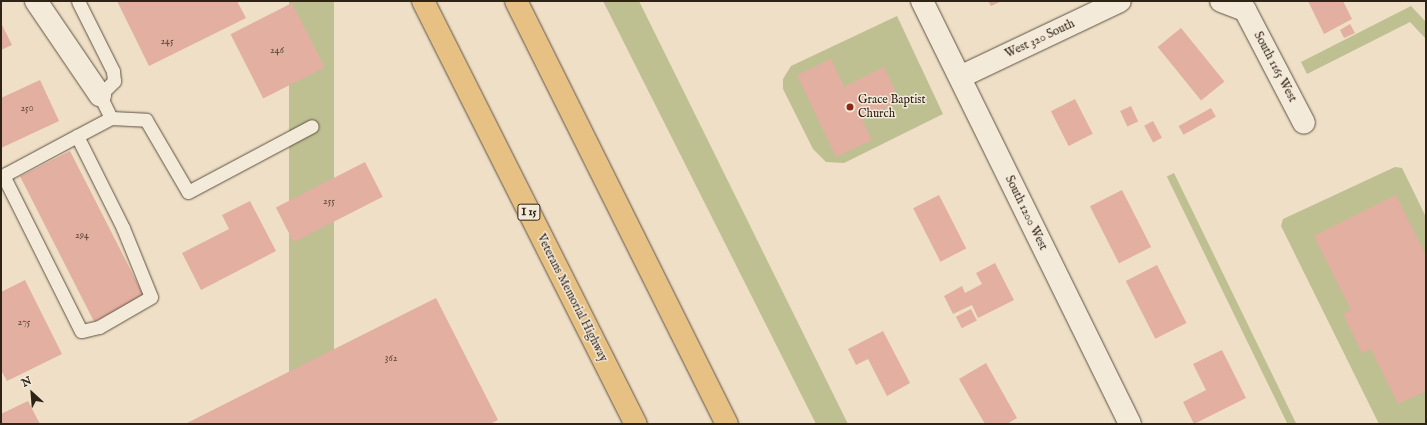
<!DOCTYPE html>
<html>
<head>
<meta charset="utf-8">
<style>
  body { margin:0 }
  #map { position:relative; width:1427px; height:425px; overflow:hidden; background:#eedfc6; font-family:"IM FELL English",serif }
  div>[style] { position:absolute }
  .green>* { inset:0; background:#bec091; transform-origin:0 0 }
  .building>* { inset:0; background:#e3afa1; transform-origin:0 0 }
  .roads { filter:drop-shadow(0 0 1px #5f5242) drop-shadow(0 0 1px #5f5242) }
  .service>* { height:13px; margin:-6.5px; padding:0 6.5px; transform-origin:6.5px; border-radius:6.5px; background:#f4eada }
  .minor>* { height:22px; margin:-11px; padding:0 11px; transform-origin:11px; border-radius:11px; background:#f4eada }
  .secondary>* { height:22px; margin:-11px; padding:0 11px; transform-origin:11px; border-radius:11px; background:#f4eada }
  .motorway>* { height:22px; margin:-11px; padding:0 11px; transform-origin:11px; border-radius:11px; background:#e7c083 }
  .dots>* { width:11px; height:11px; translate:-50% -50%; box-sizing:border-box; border:2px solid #f4eada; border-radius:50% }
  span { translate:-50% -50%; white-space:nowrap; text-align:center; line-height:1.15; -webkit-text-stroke:3px #f4eada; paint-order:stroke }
  .number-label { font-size:10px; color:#5c4639 }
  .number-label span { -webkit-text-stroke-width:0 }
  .shield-label span { padding:1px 3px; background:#f4eada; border:1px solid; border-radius:3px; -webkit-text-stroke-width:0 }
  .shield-label { font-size:11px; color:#2f2316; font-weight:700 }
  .street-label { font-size:12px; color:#2f2316 }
  .poi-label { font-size:12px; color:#2f2316 }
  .left { translate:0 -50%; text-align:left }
  .frame { position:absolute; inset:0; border:2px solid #2f2316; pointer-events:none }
  .north { position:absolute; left:12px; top:373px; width:40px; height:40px; -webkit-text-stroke:3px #f4eada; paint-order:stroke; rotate:334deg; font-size:11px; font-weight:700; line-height:16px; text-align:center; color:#2f2316 }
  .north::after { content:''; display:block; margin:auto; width:14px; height:18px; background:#2f2316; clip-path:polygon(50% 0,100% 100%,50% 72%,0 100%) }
</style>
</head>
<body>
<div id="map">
  <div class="green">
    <i style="left:289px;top:1px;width:45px;height:474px"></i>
    <i style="clip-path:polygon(603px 1px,639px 1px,848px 424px,816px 424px)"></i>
    <i style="clip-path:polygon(1411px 6px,1426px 22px,1426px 39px,1410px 22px,1307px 74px,1301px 62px)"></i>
    <i style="clip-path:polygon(897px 16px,943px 114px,844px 163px,826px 162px,813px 149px,783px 89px,783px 79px,791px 66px)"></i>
    <i style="clip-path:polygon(1395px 167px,1402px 168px,1426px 217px,1426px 424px,1379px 424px,1281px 226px,1283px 219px)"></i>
    <i style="left:1174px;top:173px;width:280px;height:8px;rotate:64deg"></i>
  </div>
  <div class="building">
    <i style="clip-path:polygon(117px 1px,237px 1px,246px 18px,149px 66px)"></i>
    <i style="clip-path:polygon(988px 1px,1002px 1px,991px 6px)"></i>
    <i style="clip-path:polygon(1308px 1px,1343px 1px,1352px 19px,1324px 34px)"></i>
    <i style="left:292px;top:3px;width:72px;height:69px;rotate:63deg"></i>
    <i style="clip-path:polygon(1px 23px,12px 45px,1px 50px)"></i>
    <i style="clip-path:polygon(1350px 24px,1355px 33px,1344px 38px,1340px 30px)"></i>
    <i style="left:1181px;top:28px;width:69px;height:30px;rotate:51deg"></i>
    <i style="clip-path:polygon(831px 59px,844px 87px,884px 67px,900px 101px,862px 119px,872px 140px,836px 157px,797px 75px)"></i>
    <i style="clip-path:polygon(40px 80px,59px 121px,1px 148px,1px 98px)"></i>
    <i style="left:1075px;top:99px;width:39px;height:27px;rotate:63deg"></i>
    <i style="left:1131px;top:106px;width:17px;height:12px;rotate:65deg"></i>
    <i style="left:1211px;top:108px;width:10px;height:37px;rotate:61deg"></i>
    <i style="left:1153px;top:121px;width:19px;height:10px;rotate:62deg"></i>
    <i style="left:70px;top:151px;width:163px;height:56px;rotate:63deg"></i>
    <i style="left:365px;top:162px;width:39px;height:100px;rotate:63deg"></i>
    <i style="left:1122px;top:190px;width:64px;height:36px;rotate:63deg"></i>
    <i style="left:939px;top:195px;width:60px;height:29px;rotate:63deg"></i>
    <i style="clip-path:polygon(1396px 195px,1426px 256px,1426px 391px,1398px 404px,1371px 349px,1362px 353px,1343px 314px,1351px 310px,1314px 236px)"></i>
    <i style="clip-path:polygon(250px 201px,276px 251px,201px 290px,182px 253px,229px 229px,222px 215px)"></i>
    <i style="clip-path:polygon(995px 263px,1014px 300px,978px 318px,972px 305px,953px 314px,944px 296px,962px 286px,965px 293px,982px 284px,976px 273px)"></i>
    <i style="left:1157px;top:265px;width:65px;height:35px;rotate:63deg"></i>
    <i style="clip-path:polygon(25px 280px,62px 354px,7px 381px,1px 370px,1px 292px)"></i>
    <i style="clip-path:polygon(436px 298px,498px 420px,490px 424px,185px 424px)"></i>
    <i style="left:971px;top:309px;width:13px;height:17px;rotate:63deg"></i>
    <i style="clip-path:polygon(883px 331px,910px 383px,887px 396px,868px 359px,856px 365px,848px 349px)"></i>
    <i style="clip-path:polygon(1222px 350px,1246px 398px,1194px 424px,1183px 402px,1206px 390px,1193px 364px)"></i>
    <i style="clip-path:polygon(986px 363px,1017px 418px,1007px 424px,985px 424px,959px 379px)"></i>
    <i style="clip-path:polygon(28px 401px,40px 424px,1px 424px,1px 414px)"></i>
  </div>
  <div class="roads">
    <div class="service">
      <i style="left:111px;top:118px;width:35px;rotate:3deg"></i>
      <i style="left:146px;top:120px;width:83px;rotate:59.7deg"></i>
      <i style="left:188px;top:192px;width:140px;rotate:-28deg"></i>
      <i style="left:77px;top:136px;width:103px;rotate:63.4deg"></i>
      <i style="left:123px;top:228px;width:74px;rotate:67.9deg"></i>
      <i style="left:151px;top:297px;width:60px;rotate:150deg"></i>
      <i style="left:99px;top:327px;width:18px;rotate:167deg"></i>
      <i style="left:81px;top:331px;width:172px;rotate:-116.6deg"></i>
      <i style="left:4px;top:177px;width:4px;rotate:-56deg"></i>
      <i style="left:6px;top:174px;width:81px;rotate:-28.2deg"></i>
      <i style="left:77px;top:136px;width:38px;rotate:-28deg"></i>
      <i style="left:111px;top:118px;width:25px;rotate:-116deg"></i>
      <i style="left:100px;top:95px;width:20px;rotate:-45deg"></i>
      <i style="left:114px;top:81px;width:10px;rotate:-96deg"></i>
      <i style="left:113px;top:71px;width:78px;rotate:-116.6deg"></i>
    </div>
    <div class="minor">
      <i style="left:36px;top:1px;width:114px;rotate:55.8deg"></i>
      <i style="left:1221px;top:1px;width:26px;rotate:21deg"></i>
      <i style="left:1245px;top:10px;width:127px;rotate:62.4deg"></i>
      <i style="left:960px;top:77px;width:177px;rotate:-25.4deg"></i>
    </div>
    <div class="secondary">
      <i style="left:922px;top:1px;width:471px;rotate:63.8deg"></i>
    </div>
    <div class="motorway">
      <i style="left:423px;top:1px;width:474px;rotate:63.3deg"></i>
      <i style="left:516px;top:1px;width:473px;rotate:63.5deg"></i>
    </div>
  </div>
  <div class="dots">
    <i style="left:850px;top:107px;background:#8f2418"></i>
  </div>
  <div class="number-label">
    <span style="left:167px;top:42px">245</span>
    <span style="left:277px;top:51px">246</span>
    <span style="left:27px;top:109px">250</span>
    <span style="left:329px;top:202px">255</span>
    <span style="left:82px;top:236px">294</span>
    <span style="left:24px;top:323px">275</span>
    <span style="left:391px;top:359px">362</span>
  </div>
  <div class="shield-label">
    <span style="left:529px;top:212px">I 15</span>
  </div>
  <div class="street-label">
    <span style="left:1040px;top:39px;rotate:-25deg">West 320 South</span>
    <span style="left:1275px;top:67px;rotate:62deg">South 1165 West</span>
    <span style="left:1026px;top:213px;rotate:64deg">South 1200 West</span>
    <span style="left:572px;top:298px;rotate:63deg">Veterans Memorial Highway</span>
  </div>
  <div class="poi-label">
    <span class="left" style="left:858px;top:107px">Grace Baptist<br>Church</span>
  </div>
  <div class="frame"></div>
  <div class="north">N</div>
</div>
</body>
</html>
